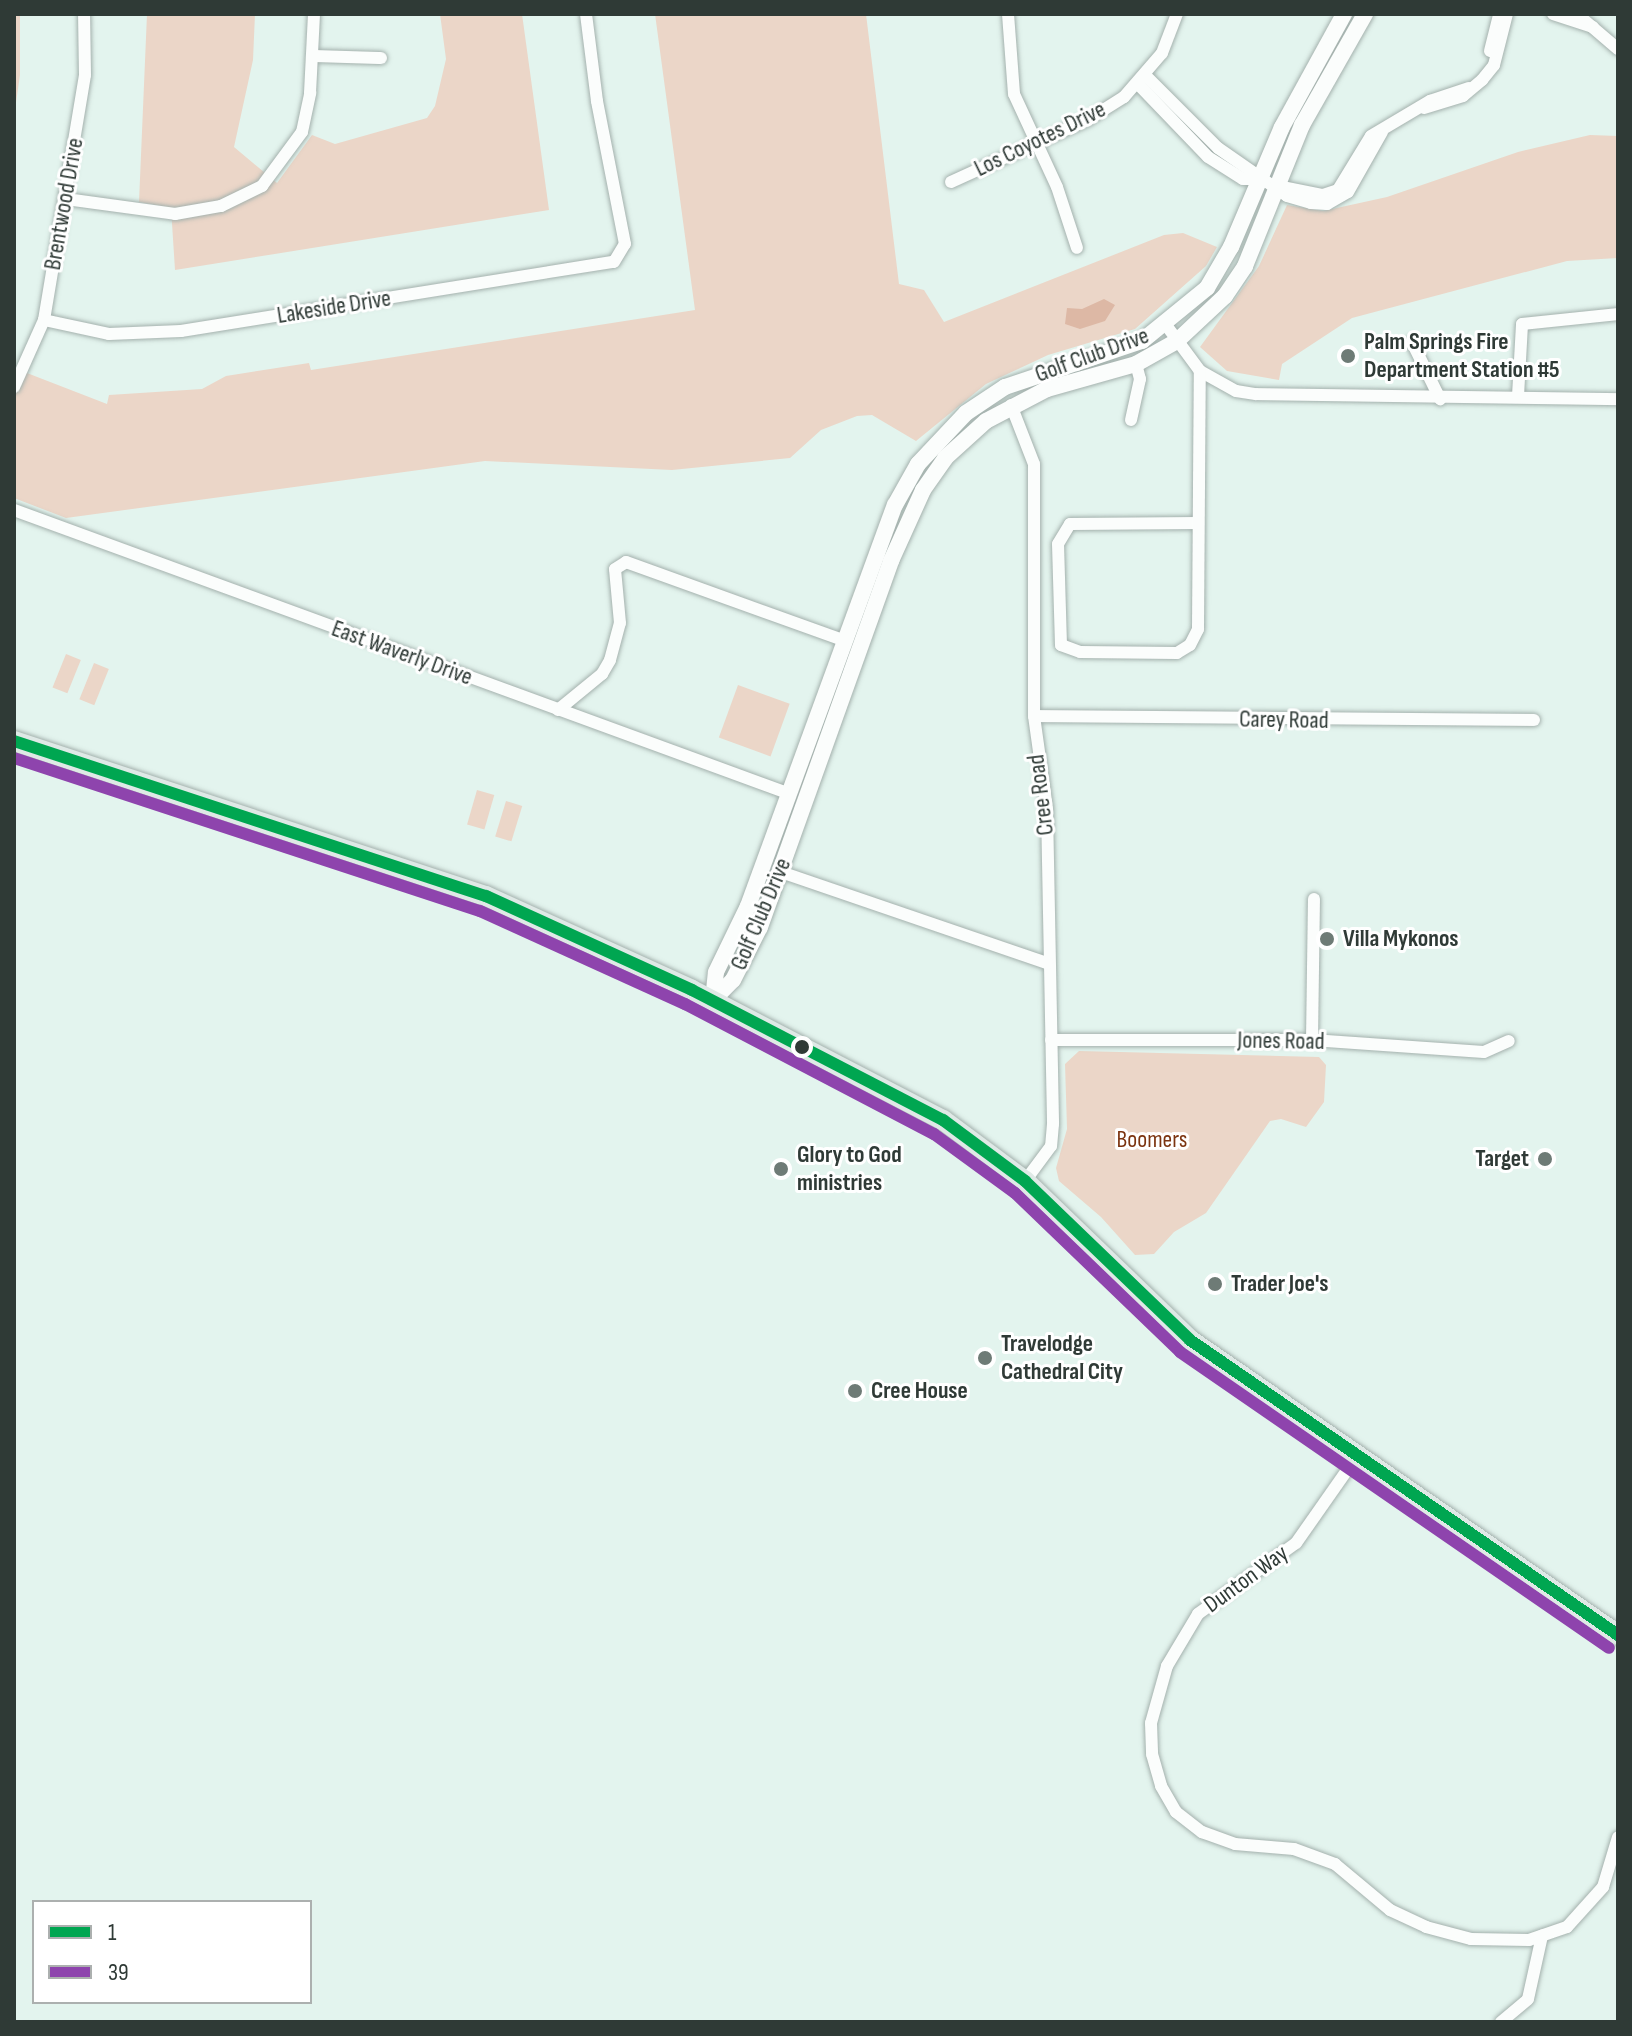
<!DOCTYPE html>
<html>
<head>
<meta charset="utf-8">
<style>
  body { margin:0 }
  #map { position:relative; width:1632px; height:2036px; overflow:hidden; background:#e3f4ee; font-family:"Sofia Sans Condensed",sans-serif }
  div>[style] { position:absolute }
  .green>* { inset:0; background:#ebd6c8; transform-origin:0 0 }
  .water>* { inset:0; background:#ddb8a5 }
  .roads { filter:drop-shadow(0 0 2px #a4b1ad) drop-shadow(0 0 2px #a4b1ad) }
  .minor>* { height:12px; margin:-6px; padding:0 6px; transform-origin:6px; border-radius:6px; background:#fbfdfc }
  .tertiary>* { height:16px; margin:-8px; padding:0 8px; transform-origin:8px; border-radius:8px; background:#fbfdfc }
  .primary>* { height:20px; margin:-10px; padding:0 10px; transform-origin:10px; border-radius:10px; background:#dfe9e6 }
  .bus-1>* { height:12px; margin:-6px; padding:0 6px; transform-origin:6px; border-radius:6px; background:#00a651 }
  .bus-2>* { height:12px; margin:-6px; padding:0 6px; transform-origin:6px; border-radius:6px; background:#8e44ad }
  .dots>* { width:22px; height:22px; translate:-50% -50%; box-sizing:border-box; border:4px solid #fff; border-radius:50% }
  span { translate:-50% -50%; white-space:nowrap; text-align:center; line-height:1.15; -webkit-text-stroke:6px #fff; paint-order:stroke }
  .street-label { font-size:24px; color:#2f3a36 }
  .poi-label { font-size:24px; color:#2f3a36; font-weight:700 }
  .left { translate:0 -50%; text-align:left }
  .right { translate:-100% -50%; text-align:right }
  .park-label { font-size:24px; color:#7c3410 }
  .frame { position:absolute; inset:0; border:16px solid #2f3a36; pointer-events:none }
  .legend { position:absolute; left:32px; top:1900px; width:280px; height:104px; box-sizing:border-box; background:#fff; border:2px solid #acb0af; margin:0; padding:10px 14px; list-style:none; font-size:24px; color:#2f3a36 }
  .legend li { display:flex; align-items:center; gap:16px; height:40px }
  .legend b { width:40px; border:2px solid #acb0af }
</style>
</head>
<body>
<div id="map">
  <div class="green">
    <i style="clip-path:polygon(14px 14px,20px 14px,20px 75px,14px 116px)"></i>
    <i style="clip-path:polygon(147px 14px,255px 14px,253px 60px,234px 147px,277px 183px,312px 135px,335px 144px,427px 118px,435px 106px,446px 59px,440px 14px,522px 14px,549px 210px,175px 270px,171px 208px,139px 202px)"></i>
    <i style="clip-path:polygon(655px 14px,866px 14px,899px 284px,924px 290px,944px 322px,1164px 235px,1183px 233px,1217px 247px,1206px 266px,1135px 329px,1048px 355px,986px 384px,916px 441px,872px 415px,857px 416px,821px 430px,790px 458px,672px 470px,485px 461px,66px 518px,14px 498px,14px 368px,107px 404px,109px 395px,202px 389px,226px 376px,309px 363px,311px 370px,695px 310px)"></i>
    <i style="clip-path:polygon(1590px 135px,1618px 136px,1618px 258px,1567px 261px,1352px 318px,1282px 364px,1279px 380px,1227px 371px,1200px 347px,1259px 266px,1287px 205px,1323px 211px,1387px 197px,1518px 152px)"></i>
    <i style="left:66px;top:654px;width:16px;height:36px;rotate:22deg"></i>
    <i style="left:94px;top:663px;width:16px;height:39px;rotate:22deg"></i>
    <i style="left:738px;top:685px;width:55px;height:56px;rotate:20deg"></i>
    <i style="left:477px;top:790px;width:18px;height:36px;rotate:16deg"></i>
    <i style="left:506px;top:801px;width:17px;height:37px;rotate:17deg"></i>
    <i style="clip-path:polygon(1079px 1051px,1319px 1057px,1326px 1065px,1324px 1102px,1306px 1127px,1281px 1119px,1270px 1121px,1206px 1213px,1174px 1232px,1154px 1254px,1135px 1255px,1101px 1217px,1059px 1181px,1056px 1168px,1067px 1129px,1065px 1064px)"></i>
  </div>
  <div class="water">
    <i style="clip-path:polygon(1104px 299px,1115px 305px,1105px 321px,1080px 329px,1065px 324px,1067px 308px,1082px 309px)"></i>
  </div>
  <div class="roads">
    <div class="minor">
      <i style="left:1008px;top:14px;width:80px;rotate:85.7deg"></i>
      <i style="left:1014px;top:94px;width:102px;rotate:65.2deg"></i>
      <i style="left:1057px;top:187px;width:64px;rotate:71.8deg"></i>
      <i style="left:1553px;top:14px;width:42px;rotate:18deg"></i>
      <i style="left:1577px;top:14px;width:54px;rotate:40.5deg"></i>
      <i style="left:1490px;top:51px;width:38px;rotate:-76deg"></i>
      <i style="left:312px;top:56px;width:69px;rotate:1.7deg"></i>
      <i style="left:1146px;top:76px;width:102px;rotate:45deg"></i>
      <i style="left:1218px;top:148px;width:84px;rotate:34.8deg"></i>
      <i style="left:1287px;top:196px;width:25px;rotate:16deg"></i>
      <i style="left:1311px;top:203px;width:16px;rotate:4deg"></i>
      <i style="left:1327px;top:204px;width:24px;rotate:-30deg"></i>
      <i style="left:1348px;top:192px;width:69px;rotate:-60.5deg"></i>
      <i style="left:1138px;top:84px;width:101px;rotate:46.2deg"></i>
      <i style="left:1208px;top:157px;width:41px;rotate:32.2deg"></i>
      <i style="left:1243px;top:179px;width:18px"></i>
      <i style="left:1424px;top:108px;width:41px;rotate:-17.1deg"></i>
      <i style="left:1463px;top:96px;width:25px;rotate:-40deg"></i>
      <i style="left:1482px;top:80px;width:19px;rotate:-51deg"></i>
      <i style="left:1494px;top:65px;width:53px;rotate:-75.7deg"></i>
      <i style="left:951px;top:182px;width:152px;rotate:-24.5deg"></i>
      <i style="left:1089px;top:119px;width:41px;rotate:-32.2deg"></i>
      <i style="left:1124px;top:97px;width:58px;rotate:-49.2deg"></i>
      <i style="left:1162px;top:53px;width:42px;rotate:-69deg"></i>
      <i style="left:1277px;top:186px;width:47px;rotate:11.1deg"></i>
      <i style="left:1323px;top:195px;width:16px;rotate:-18deg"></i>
      <i style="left:1338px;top:190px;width:63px;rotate:-58.6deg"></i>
      <i style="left:1371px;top:136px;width:69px;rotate:-30.7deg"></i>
      <i style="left:1430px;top:101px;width:41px;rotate:-18.4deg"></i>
      <i style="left:66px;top:199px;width:110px;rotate:7.8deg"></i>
      <i style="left:175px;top:214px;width:47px;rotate:-9.9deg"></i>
      <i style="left:221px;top:206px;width:46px;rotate:-26deg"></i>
      <i style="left:262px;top:186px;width:67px;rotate:-53.5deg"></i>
      <i style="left:302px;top:132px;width:40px;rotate:-78deg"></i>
      <i style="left:310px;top:93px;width:79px;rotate:-87.1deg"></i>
      <i style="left:44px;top:320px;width:66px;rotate:12.2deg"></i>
      <i style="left:109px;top:334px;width:72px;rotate:-2.4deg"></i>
      <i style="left:181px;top:331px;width:438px;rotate:-9.1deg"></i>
      <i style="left:614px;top:262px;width:21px;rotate:-59deg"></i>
      <i style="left:625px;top:244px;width:146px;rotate:-101.1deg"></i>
      <i style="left:597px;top:101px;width:88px;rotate:-97.2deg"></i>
      <i style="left:1166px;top:325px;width:57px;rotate:53.5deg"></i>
      <i style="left:1200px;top:371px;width:41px;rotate:29.1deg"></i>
      <i style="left:1236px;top:391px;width:20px;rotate:9deg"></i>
      <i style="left:1256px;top:394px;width:362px;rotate:0.8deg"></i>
      <i style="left:1412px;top:342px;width:64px;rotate:63.8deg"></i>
      <i style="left:14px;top:387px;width:73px;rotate:-65.9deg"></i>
      <i style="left:44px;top:320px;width:248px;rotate:-80.5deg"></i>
      <i style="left:85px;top:75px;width:61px;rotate:-90.9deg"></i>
      <i style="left:1518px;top:396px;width:72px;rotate:-86.8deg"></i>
      <i style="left:1522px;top:324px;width:97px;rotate:-5.9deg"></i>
      <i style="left:1011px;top:405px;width:63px;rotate:68.7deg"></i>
      <i style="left:1034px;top:464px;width:252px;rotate:90deg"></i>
      <i style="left:1034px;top:716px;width:94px;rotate:82deg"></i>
      <i style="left:1047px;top:809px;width:315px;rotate:88.9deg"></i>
      <i style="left:1053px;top:1124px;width:22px;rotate:95deg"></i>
      <i style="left:1051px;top:1146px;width:44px;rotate:126.6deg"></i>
      <i style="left:1131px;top:420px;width:42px;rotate:-77.6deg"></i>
      <i style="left:1140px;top:379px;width:16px;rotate:-105deg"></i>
      <i style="left:14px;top:510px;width:826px;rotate:20.1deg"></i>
      <i style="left:1198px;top:523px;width:128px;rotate:179.6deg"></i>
      <i style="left:1070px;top:524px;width:23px;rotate:121deg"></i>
      <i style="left:1058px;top:544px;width:101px;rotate:88.3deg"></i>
      <i style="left:1061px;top:645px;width:20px;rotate:20deg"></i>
      <i style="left:1080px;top:652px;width:97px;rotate:0.6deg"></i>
      <i style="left:1177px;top:653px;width:15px;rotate:-32deg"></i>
      <i style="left:1190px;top:645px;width:18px;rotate:-63deg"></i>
      <i style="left:1198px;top:629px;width:258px;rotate:-89.6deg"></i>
      <i style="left:558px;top:710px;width:57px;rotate:-39.3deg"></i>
      <i style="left:602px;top:674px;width:16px;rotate:-60deg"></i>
      <i style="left:610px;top:660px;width:38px;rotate:-75deg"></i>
      <i style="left:620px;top:623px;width:54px;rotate:-95.3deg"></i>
      <i style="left:615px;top:569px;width:13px;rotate:-32deg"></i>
      <i style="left:626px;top:562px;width:233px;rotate:19.8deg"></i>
      <i style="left:1034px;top:716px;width:500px;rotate:0.46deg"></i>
      <i style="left:781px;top:872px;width:281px;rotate:18.9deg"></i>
      <i style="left:1051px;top:1040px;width:261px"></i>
      <i style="left:1312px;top:1040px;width:172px;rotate:4deg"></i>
      <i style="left:1484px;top:1052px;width:27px;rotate:-24deg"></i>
      <i style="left:1312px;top:1040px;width:141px;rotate:-89.2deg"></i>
      <i style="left:1357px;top:1456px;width:106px;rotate:125deg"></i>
      <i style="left:1296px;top:1543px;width:121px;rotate:144.1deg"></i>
      <i style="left:1198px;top:1614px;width:61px;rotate:120.8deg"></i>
      <i style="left:1167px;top:1666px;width:59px;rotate:105.7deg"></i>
      <i style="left:1151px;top:1723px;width:31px;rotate:88deg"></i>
      <i style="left:1152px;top:1754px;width:33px;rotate:74deg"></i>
      <i style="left:1161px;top:1786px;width:30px;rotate:60deg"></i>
      <i style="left:1176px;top:1812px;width:33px;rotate:38deg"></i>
      <i style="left:1202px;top:1832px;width:35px;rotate:20deg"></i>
      <i style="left:1235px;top:1844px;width:59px;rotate:4.8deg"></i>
      <i style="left:1294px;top:1849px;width:44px;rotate:20.1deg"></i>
      <i style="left:1335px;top:1864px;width:72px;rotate:39.9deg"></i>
      <i style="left:1390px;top:1910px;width:40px;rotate:25deg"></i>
      <i style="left:1426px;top:1927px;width:47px;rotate:14.9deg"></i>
      <i style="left:1471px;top:1939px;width:58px;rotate:1deg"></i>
      <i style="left:1529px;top:1940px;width:40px;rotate:-18.9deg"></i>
      <i style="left:1567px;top:1927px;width:54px;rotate:-48deg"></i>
      <i style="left:1603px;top:1887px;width:52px;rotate:-73.3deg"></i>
      <i style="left:1501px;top:2022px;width:35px;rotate:-40deg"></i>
      <i style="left:1528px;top:1999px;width:65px;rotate:-77.5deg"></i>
    </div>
    <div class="tertiary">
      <i style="left:713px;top:1000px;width:28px;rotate:-45deg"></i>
      <i style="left:733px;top:980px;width:59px;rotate:-63deg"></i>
      <i style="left:760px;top:927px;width:389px;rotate:-70.3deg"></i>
      <i style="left:891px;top:561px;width:78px;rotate:-65.7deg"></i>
      <i style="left:923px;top:490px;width:39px;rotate:-55deg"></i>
      <i style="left:945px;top:458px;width:55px;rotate:-42.1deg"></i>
      <i style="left:986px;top:421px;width:69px;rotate:-27.7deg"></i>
      <i style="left:1047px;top:389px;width:92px;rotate:-15.7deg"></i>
      <i style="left:1136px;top:364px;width:47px;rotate:-29.3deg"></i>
      <i style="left:1177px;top:341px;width:66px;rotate:-43.2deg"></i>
      <i style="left:1225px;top:296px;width:36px;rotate:-56deg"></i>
      <i style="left:1245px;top:266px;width:152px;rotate:-68deg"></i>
      <i style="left:1302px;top:125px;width:128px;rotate:-60.4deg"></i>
      <i style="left:713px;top:1000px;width:28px;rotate:-84deg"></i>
      <i style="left:716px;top:972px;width:73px;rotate:-64.1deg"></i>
      <i style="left:748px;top:906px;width:427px;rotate:-69.9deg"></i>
      <i style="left:895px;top:505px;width:47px;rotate:-60.7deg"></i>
      <i style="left:918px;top:464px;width:70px;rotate:-46.7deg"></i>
      <i style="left:966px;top:413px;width:47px;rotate:-33.7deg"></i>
      <i style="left:1005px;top:387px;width:145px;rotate:-18.6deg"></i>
      <i style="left:1142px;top:341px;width:84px;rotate:-39.2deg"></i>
      <i style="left:1207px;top:288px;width:48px;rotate:-59.7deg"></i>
      <i style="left:1231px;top:247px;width:130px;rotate:-67deg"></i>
      <i style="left:1282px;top:127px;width:129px;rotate:-61.2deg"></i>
    </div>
    <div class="primary">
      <i style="left:14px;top:741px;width:497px;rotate:18.2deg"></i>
      <i style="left:486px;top:896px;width:226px;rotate:24.5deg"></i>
      <i style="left:692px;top:990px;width:283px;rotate:27.4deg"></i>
      <i style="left:943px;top:1120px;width:102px;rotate:36.6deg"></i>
      <i style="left:1025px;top:1181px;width:229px;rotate:43.9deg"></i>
      <i style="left:1190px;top:1340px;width:520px;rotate:34.58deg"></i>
    </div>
  </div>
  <div class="bus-1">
    <i style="left:14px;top:741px;width:497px;rotate:18.2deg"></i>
    <i style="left:486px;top:896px;width:226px;rotate:24.5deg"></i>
    <i style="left:692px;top:990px;width:283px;rotate:27.4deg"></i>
    <i style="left:943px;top:1120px;width:102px;rotate:36.6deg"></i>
    <i style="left:1025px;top:1181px;width:229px;rotate:43.9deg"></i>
    <i style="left:1190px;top:1340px;width:520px;rotate:34.58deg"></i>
  </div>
  <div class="bus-2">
    <i style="left:14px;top:758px;width:490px;rotate:18.2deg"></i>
    <i style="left:480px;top:911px;width:225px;rotate:24.4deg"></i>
    <i style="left:685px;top:1004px;width:281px;rotate:27.6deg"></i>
    <i style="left:934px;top:1134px;width:100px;rotate:36.1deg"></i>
    <i style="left:1015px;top:1193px;width:229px;rotate:43.9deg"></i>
    <i style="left:1180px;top:1352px;width:521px;rotate:34.6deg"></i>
  </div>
  <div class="dots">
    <i style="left:1348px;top:356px;background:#6e7b76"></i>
    <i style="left:1327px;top:939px;background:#6e7b76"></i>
    <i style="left:802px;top:1047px;background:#2f3a36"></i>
    <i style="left:1545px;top:1159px;background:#6e7b76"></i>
    <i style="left:781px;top:1169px;background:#6e7b76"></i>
    <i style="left:1215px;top:1284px;background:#6e7b76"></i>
    <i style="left:985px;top:1358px;background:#6e7b76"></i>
    <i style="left:855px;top:1391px;background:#6e7b76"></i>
  </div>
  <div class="street-label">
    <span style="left:1040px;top:139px;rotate:-26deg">Los Coyotes Drive</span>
    <span style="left:64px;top:204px;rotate:-80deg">Brentwood Drive</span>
    <span style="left:334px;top:307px;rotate:-9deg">Lakeside Drive</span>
    <span style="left:1092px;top:355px;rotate:-20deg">Golf Club Drive</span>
    <span style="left:402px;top:653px;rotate:20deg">East Waverly Drive</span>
    <span style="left:1284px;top:720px;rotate:1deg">Carey Road</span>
    <span style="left:1041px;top:795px;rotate:-97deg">Cree Road</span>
    <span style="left:761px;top:914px;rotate:-67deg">Golf Club Drive</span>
    <span style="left:1281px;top:1041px;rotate:1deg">Jones Road</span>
    <span style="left:1246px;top:1579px;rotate:-36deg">Dunton Way</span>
  </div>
  <div class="poi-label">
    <span class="left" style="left:1364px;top:356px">Palm Springs Fire<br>Department Station #5</span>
    <span class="left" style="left:1343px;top:939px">Villa Mykonos</span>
    <span class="left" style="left:797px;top:1169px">Glory to God<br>ministries</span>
    <span class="right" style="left:1529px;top:1159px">Target</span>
    <span class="left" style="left:1231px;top:1284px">Trader Joe's</span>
    <span class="left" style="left:1001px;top:1358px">Travelodge<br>Cathedral City</span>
    <span class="left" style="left:871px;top:1391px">Cree House</span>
  </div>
  <div class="park-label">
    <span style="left:1152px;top:1140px">Boomers</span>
  </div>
  <div class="frame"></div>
  <ul class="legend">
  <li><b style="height:10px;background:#00a651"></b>1</li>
  <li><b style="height:10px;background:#8e44ad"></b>39</li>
  </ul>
</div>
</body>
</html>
